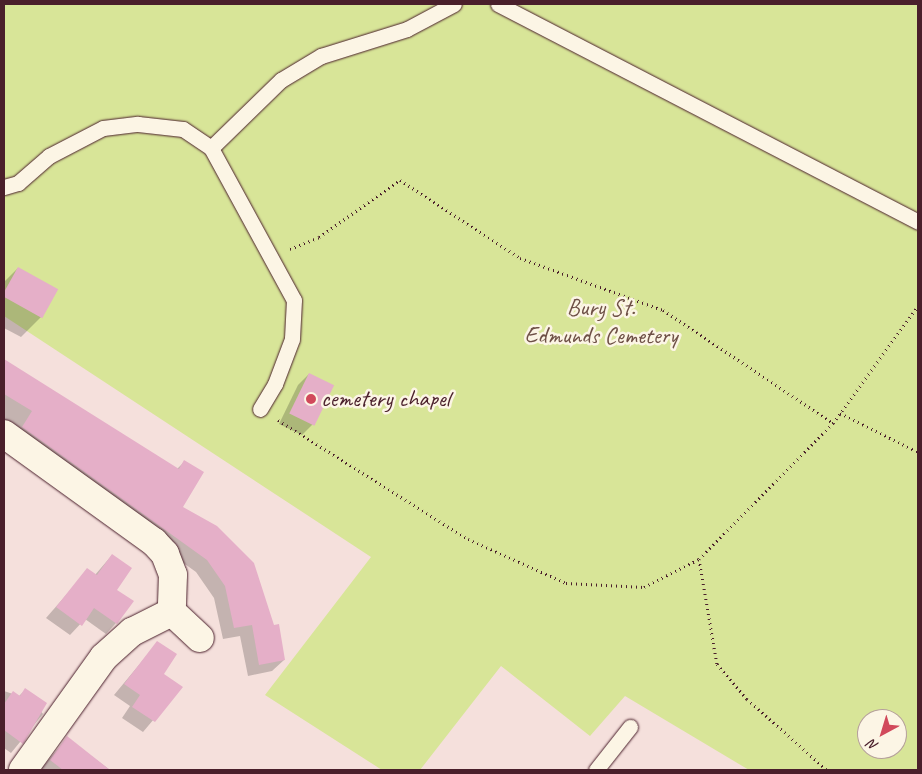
<!DOCTYPE html>
<html>
<head>
<meta charset="utf-8">
<style>
  body { margin:0 }
  #map { position:relative; width:922px; height:774px; overflow:hidden; background:#f5e0dc; font-family:Caveat,sans-serif }
  div>[style] { position:absolute }
  .green>* { inset:0; background:#d8e598 }
  .shadow>* { inset:0; background:#0003 }
  .building>* { inset:0; background:#e5afc8; transform-origin:0 0 }
  .path>* { height:3px; margin-top:-1.5px; transform-origin:0; background:repeating-linear-gradient(90deg,#4a1f2b 0 1px,transparent 0 5px) }
  .roads { filter:drop-shadow(0 0 1px #4a1f2b) drop-shadow(0 0 1px #4a1f2b) }
  .lane>* { height:15px; margin:-7.5px; padding:0 7.5px; transform-origin:7.5px; border-radius:7.5px; background:#fcf5e5 }
  .street>* { height:28px; margin:-14px; padding:0 14px; transform-origin:14px; border-radius:14px; background:#fcf5e5 }
  .dots>* { width:14px; height:14px; translate:-50% -50%; box-sizing:border-box; border:2px solid #fcf5e5; border-radius:50% }
  span { translate:-50% -50%; white-space:nowrap; text-align:center; line-height:1.15; -webkit-text-stroke:5px #fcf5e5; paint-order:stroke }
  .park-label { font-size:24px; color:#6e5046 }
  .poi-label { font-size:24px; color:#4a1f2b }
  .left { translate:0 -50%; text-align:left }
  .frame { position:absolute; inset:0; border:5px solid #4a1f2b; pointer-events:none }
  .north { position:absolute; left:857px; top:709px; width:50px; height:50px; box-sizing:border-box; background:#fcf5e5; border:1px solid #b59f9b; border-radius:50%; rotate:219deg; font-size:14px; font-weight:700; line-height:20px; text-align:center; color:#4a1f2b }
  .north::after { content:''; display:block; margin:auto; width:18px; height:22px; background:#d1495b; clip-path:polygon(50% 0,100% 100%,50% 72%,0 100%) }
</style>
</head>
<body>
<div id="map">
  <div class="green">
    <i style="clip-path:polygon(evenodd,4px 4px,918px 4px,918px 770px,749px 770px,625px 696px,590px 736px,501px 666px,420px 770px,382px 770px,265px 695px,371px 557px,4px 316px,4px 4px,867px 719px,897px 719px,897px 749px,867px 749px,867px 719px)"></i>
  </div>
  <div class="shadow">
    <i style="clip-path:polygon(18px 268px,41px 317px,21px 337px,4px 328px,4px 282px)"></i>
    <i style="clip-path:polygon(4px 360px,176px 470px,185px 461px,181px 508px,284px 660px,272px 671px,248px 676px,240px 636px,223px 639px,214px 598px,196px 572px,4px 434px)"></i>
    <i style="clip-path:polygon(309px 374px,313px 424px,302px 435px,279px 424px,298px 385px)"></i>
    <i style="clip-path:polygon(112px 555px,116px 623px,106px 634px,85px 619px,70px 635px,46px 618px,88px 570px,95px 575px)"></i>
    <i style="clip-path:polygon(158px 642px,162px 675px,181px 687px,143px 732px,122px 718px,130px 706px,114px 695px)"></i>
    <i style="clip-path:polygon(25px 690px,43px 714px,11px 753px,4px 748px,4px 691px,19px 696px)"></i>
    <i style="clip-path:polygon(67px 738px,110px 770px,40px 770px)"></i>
  </div>
  <div class="building">
    <i style="left:18px;top:267px;width:46px;height:33px;rotate:29deg"></i>
    <i style="clip-path:polygon(4px 359px,179px 469px,184px 460px,204px 472px,183px 507px,217px 526px,254px 563px,274px 625px,279px 624px,285px 660px,259px 665px,252px 625px,234px 628px,225px 586px,207px 560px,22px 427px,32px 411px,4px 394px)"></i>
    <i style="left:309px;top:373px;width:28px;height:45px;rotate:26deg"></i>
    <i style="clip-path:polygon(112px 554px,132px 568px,117px 590px,134px 601px,117px 624px,94px 608px,82px 626px,56px 607px,87px 568px,97px 575px)"></i>
    <i style="clip-path:polygon(157px 641px,177px 654px,164px 674px,183px 687px,155px 722px,132px 707px,140px 695px,124px 684px)"></i>
    <i style="clip-path:polygon(25px 688px,47px 703px,23px 744px,4px 730px,4px 704px,13px 691px,20px 696px)"></i>
    <i style="clip-path:polygon(67px 736px,110px 770px,63px 770px,50px 760px)"></i>
  </div>
  <div class="path">
    <i style="left:290px;top:249px;width:31px;rotate:-22deg"></i>
    <i style="left:319px;top:237px;width:99px;rotate:-35.1deg"></i>
    <i style="left:400px;top:180px;width:143px;rotate:33deg"></i>
    <i style="left:520px;top:258px;width:152px;rotate:20deg"></i>
    <i style="left:663px;top:310px;width:204px;rotate:33.6deg"></i>
    <i style="left:840px;top:413px;width:87px;rotate:26.6deg"></i>
    <i style="left:278px;top:420px;width:224px;rotate:32.1deg"></i>
    <i style="left:468px;top:539px;width:107px;rotate:24.2deg"></i>
    <i style="left:566px;top:583px;width:78px;rotate:2.9deg"></i>
    <i style="left:644px;top:587px;width:62px;rotate:-27deg"></i>
    <i style="left:699px;top:559px;width:191px;rotate:-45.4deg"></i>
    <i style="left:833px;top:423px;width:145px;rotate:-54deg"></i>
    <i style="left:699px;top:559px;width:107px;rotate:80.3deg"></i>
    <i style="left:717px;top:664px;width:46px;rotate:49.4deg"></i>
    <i style="left:747px;top:699px;width:107px;rotate:41.6deg"></i>
  </div>
  <div class="roads">
    <div class="lane">
      <i style="left:498px;top:4px;width:473px;rotate:27.4deg"></i>
      <i style="left:211px;top:148px;width:98px;rotate:-44.2deg"></i>
      <i style="left:281px;top:80px;width:47px;rotate:-31deg"></i>
      <i style="left:321px;top:56px;width:90px;rotate:-17.4deg"></i>
      <i style="left:407px;top:29px;width:53px;rotate:-28deg"></i>
      <i style="left:4px;top:187px;width:15px;rotate:-16deg"></i>
      <i style="left:18px;top:183px;width:41px;rotate:-41.1deg"></i>
      <i style="left:49px;top:156px;width:61px;rotate:-27.4deg"></i>
      <i style="left:103px;top:128px;width:35px;rotate:-7deg"></i>
      <i style="left:138px;top:124px;width:45px;rotate:6.3deg"></i>
      <i style="left:183px;top:129px;width:34px;rotate:34deg"></i>
      <i style="left:211px;top:148px;width:173px;rotate:61.4deg"></i>
      <i style="left:294px;top:300px;width:39px;rotate:93deg"></i>
      <i style="left:292px;top:339px;width:48px;rotate:110.7deg"></i>
      <i style="left:275px;top:384px;width:29px;rotate:121deg"></i>
      <i style="left:596px;top:770px;width:55px;rotate:-51.7deg"></i>
    </div>
    <div class="street">
      <i style="left:4px;top:434px;width:185px;rotate:35.8deg"></i>
      <i style="left:154px;top:542px;width:16px;rotate:47deg"></i>
      <i style="left:165px;top:554px;width:22px;rotate:69deg"></i>
      <i style="left:173px;top:575px;width:37px;rotate:92deg"></i>
      <i style="left:172px;top:612px;width:38px;rotate:43deg"></i>
      <i style="left:23px;top:770px;width:139px;rotate:-54.4deg"></i>
      <i style="left:104px;top:657px;width:38px;rotate:-42deg"></i>
      <i style="left:132px;top:632px;width:45px;rotate:-26.6deg"></i>
    </div>
  </div>
  <div class="dots">
    <i style="left:311px;top:399px;background:#d1495b"></i>
  </div>
  <div class="park-label">
    <span style="left:601px;top:322px">Bury St.<br>Edmunds Cemetery</span>
  </div>
  <div class="poi-label">
    <span class="left" style="left:321px;top:399px">cemetery chapel</span>
  </div>
  <div class="frame"></div>
  <div class="north">N</div>
</div>
</body>
</html>
